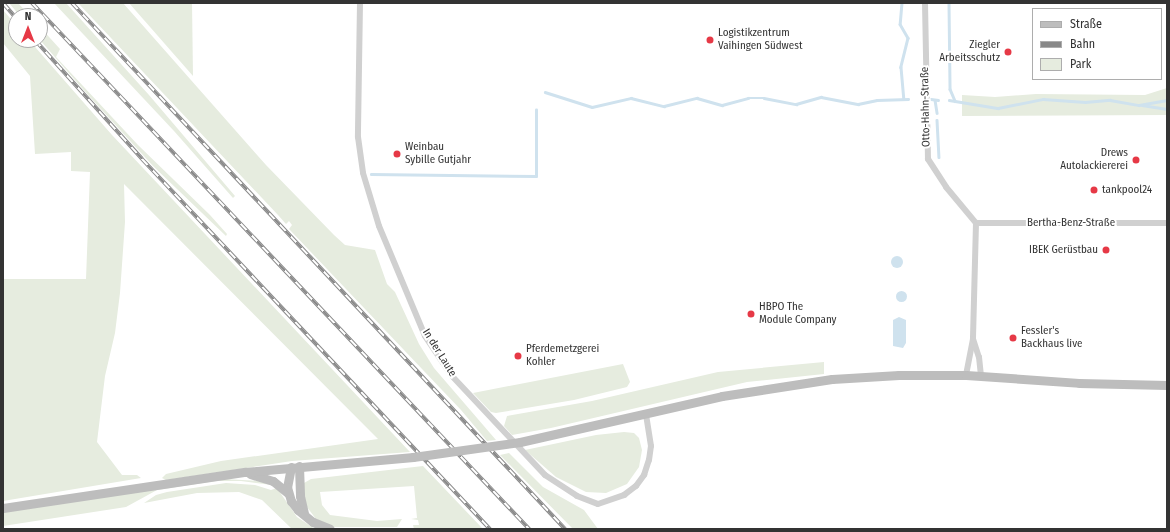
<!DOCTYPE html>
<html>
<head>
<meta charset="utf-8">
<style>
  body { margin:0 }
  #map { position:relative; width:1170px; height:532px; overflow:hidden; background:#fff; font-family:"Fira Sans Condensed",sans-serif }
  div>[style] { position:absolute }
  .green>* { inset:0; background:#e6ecdf }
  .water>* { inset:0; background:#cfe2ee }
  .round { border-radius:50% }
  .stream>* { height:2.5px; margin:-1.25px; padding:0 1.25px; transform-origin:1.25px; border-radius:1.25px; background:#cfe2ee }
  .street>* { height:6px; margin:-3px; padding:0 3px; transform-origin:3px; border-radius:3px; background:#d0d0d0 }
  .secondary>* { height:9px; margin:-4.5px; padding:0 4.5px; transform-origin:4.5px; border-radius:4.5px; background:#bdbdbd }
  .rail>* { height:4px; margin-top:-2px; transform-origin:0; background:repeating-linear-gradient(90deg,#fff 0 8px,#888 0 16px); box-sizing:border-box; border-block:1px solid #888 }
  .secondary-bridge>* { height:9px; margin:-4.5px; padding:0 4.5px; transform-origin:4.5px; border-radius:4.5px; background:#bdbdbd }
  .dots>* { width:11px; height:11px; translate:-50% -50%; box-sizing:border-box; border:2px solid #fff; border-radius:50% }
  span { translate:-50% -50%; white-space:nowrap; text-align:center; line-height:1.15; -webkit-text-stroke:4px #fff; paint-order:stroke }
  .poi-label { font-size:11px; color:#333 }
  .left { translate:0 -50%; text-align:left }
  .right { translate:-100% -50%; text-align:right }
  .street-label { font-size:11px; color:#333 }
  .frame { position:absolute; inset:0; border:4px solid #333; pointer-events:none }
  .legend { position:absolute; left:1032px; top:8px; width:130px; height:72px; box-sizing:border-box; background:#fff; border:1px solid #adadad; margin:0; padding:5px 7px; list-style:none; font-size:12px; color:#333 }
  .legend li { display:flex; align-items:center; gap:8px; height:20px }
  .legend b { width:20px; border:1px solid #adadad }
  .north { position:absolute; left:8px; top:8px; width:40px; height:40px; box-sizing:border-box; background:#fff; border:1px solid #adadad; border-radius:50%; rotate:0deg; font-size:11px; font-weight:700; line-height:16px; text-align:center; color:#333 }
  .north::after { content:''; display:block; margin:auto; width:14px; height:18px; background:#e63946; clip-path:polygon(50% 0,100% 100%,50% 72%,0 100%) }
</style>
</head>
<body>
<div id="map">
  <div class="green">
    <i style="clip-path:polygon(9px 3px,18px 3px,30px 16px,20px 16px)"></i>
    <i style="clip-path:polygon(54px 3px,66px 3px,149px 95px,235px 196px,233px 198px,174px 131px)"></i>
    <i style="clip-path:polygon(78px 3px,123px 3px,266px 165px,334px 235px,345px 245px,375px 250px,387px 284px,395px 292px,419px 344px,434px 368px,496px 440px,487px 441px,461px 410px,289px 229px,292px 225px,289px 221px,286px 224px,278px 215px)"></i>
    <i style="clip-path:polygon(129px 3px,192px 3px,193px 76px)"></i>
    <i style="clip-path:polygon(3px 10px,16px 25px,16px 40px,29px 40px,112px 135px,410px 452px,292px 461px,166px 480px,162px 478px,166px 474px,221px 461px,378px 439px,124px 184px,125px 222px,120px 293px,115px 333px,105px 376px,97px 442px,122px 475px,137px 475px,141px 478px,3px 501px,3px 279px,86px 279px,90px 172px,71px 171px,71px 152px,35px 154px,30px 76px,3px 43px)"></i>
    <i style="clip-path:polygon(40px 27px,60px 49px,56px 57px,138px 145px,210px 215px,227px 234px,226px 236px,153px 166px,88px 95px,40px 40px)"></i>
    <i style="clip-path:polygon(1167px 88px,1167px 115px,962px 116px,962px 95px,995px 97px,1036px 94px,1145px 95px)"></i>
    <i style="clip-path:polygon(824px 362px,824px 374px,747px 382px,551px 428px,512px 435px,504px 426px,507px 416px,592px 401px,718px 372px)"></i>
    <i style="clip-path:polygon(623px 364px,630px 382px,627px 387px,574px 400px,496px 413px,491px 412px,473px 393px)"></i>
    <i style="clip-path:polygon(624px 432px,634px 433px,639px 438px,642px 450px,639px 467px,627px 484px,606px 493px,586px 492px,556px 477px,525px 450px,596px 435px)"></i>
    <i style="clip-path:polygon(509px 453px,543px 487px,584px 510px,598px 529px,573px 529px,500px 455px)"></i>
    <i style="clip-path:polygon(423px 466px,483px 529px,414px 529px,413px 525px,419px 525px,418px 520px,411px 519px,417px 518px,414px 486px,320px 492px,322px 505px,330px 515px,377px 521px,402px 519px,397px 527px,334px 527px,316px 519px,304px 503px,304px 483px,311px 479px)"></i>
    <i style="clip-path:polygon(224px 479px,260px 481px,272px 485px,241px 481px,216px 481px,157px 490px,126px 507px,3px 526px,3px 512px)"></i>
    <i style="clip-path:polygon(226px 483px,255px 485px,271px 490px,277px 488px,297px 517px,315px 529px,292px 529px,262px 500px,239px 492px,197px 493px,144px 503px,156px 495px,167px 492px)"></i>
  </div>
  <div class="water">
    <i class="round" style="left:891px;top:256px;width:12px;height:12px"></i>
    <i class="round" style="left:895.5px;top:290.5px;width:11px;height:11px"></i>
    <i style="clip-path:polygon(899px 317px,906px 320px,906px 343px,903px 348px,893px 346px,893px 320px)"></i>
  </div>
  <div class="stream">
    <i style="left:902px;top:3px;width:21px;rotate:95deg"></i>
    <i style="left:900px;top:24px;width:16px;rotate:60deg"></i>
    <i style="left:908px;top:38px;width:30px;rotate:104deg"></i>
    <i style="left:901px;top:67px;width:32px;rotate:85deg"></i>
    <i style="left:949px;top:3px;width:86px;rotate:89.3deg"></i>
    <i style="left:950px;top:89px;width:13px;rotate:67deg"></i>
    <i style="left:545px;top:92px;width:49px;rotate:17.7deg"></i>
    <i style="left:592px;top:107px;width:40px;rotate:-13deg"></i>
    <i style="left:631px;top:98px;width:34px;rotate:14deg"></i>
    <i style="left:664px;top:106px;width:34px;rotate:-14deg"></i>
    <i style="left:697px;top:98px;width:26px;rotate:16deg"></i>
    <i style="left:722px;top:105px;width:27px;rotate:-15deg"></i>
    <i style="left:748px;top:98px;width:16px"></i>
    <i style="left:764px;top:98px;width:33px;rotate:11deg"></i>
    <i style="left:796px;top:104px;width:26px;rotate:-16deg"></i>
    <i style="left:821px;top:97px;width:38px;rotate:11deg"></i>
    <i style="left:858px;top:104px;width:19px;rotate:-12deg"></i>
    <i style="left:877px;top:100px;width:31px;rotate:-2deg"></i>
    <i style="left:931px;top:99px;width:7px;rotate:8deg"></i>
    <i style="left:935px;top:100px;width:13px;rotate:81deg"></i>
    <i style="left:949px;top:100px;width:50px;rotate:9.3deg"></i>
    <i style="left:998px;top:108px;width:46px;rotate:-11.3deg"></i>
    <i style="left:1043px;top:99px;width:42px;rotate:4.1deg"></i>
    <i style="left:1085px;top:102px;width:25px;rotate:-5deg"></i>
    <i style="left:1110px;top:100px;width:29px;rotate:10deg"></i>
    <i style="left:1139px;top:105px;width:28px;rotate:-10deg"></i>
    <i style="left:1142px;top:105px;width:25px;rotate:9deg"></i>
    <i style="left:937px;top:120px;width:37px;rotate:87deg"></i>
    <i style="left:371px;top:174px;width:165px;rotate:0.7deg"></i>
    <i style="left:536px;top:176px;width:66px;rotate:-90deg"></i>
  </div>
  <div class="street">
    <i style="left:360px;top:3px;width:134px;rotate:90.9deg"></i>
    <i style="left:358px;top:137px;width:36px;rotate:82deg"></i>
    <i style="left:363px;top:173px;width:55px;rotate:73.2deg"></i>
    <i style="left:379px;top:226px;width:119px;rotate:67.3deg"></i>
    <i style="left:425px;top:336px;width:48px;rotate:56deg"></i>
    <i style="left:452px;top:376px;width:136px;rotate:46.8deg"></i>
    <i style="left:545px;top:475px;width:38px;rotate:33deg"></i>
    <i style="left:577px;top:496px;width:22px;rotate:21deg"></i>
    <i style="left:598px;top:504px;width:28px;rotate:-19deg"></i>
    <i style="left:624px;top:495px;width:15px;rotate:-37deg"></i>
    <i style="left:636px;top:486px;width:14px;rotate:-54deg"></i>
    <i style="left:644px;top:475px;width:16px;rotate:-72deg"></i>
    <i style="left:649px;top:460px;width:14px;rotate:-82deg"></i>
    <i style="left:651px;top:446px;width:33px;rotate:-99deg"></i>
    <i style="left:925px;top:3px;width:156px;rotate:88.9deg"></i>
    <i style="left:928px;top:159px;width:33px;rotate:57deg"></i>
    <i style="left:946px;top:187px;width:47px;rotate:50.2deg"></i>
    <i style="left:976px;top:223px;width:116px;rotate:91.5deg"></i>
    <i style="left:973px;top:339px;width:37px;rotate:101deg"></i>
    <i style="left:976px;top:223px;width:191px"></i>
    <i style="left:973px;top:339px;width:19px;rotate:72deg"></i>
    <i style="left:979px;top:357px;width:19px;rotate:84deg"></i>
  </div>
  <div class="secondary">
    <i style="left:520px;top:442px;width:207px;rotate:-12.8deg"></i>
    <i style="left:722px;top:396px;width:111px;rotate:-8.8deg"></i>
    <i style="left:832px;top:379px;width:67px;rotate:-3.4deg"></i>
    <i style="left:899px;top:375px;width:67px"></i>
    <i style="left:966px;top:375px;width:113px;rotate:4deg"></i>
    <i style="left:1079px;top:383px;width:88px;rotate:1.3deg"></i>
    <i style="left:299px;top:466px;width:30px;rotate:88deg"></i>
    <i style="left:300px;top:496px;width:18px;rotate:77deg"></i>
    <i style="left:291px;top:467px;width:20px;rotate:101deg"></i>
    <i style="left:287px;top:487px;width:15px;rotate:74deg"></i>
    <i style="left:291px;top:501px;width:11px;rotate:52deg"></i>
    <i style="left:298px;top:510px;width:19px;rotate:39deg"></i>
    <i style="left:313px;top:522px;width:18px;rotate:22deg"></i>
    <i style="left:250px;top:474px;width:24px;rotate:17deg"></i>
    <i style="left:273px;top:481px;width:19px;rotate:39deg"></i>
    <i style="left:3px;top:508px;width:245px;rotate:-8.5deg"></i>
    <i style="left:245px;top:472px;width:169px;rotate:-5.1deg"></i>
  </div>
  <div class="rail">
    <i style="left:3px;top:3px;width:20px;rotate:49deg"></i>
    <i style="left:32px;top:3px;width:724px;rotate:46.62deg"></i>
    <i style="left:72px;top:3px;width:721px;rotate:46.85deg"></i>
    <i style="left:35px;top:40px;width:160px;rotate:48deg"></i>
    <i style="left:142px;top:159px;width:508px;rotate:46.76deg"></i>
  </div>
  <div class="secondary-bridge">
    <i style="left:413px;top:457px;width:108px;rotate:-8deg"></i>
  </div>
  <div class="dots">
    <i style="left:710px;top:40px;background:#e63946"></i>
    <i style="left:1008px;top:52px;background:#e63946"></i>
    <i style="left:397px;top:154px;background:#e63946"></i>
    <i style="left:1136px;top:160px;background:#e63946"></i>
    <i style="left:1094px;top:190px;background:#e63946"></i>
    <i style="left:1106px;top:250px;background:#e63946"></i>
    <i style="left:751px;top:314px;background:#e63946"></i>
    <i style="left:1013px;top:338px;background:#e63946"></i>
    <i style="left:518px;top:356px;background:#e63946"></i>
  </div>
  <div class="poi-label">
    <span class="left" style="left:718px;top:40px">Logistikzentrum<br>Vaihingen Südwest</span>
    <span class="right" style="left:1000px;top:52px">Ziegler<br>Arbeitsschutz</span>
    <span class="left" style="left:405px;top:154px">Weinbau<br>Sybille Gutjahr</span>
    <span class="right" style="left:1128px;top:160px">Drews<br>Autolackiererei</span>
    <span class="left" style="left:1102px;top:190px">tankpool24</span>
    <span class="right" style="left:1098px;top:250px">IBEK Gerüstbau</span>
    <span class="left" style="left:759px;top:314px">HBPO The<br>Module Company</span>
    <span class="left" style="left:1021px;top:338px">Fessler's<br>Backhaus live</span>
    <span class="left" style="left:526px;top:356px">Pferdemetzgerei<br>Kohler</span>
  </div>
  <div class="street-label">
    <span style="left:926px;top:107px;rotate:-91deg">Otto-Hahn-Straße</span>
    <span style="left:1071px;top:223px">Bertha-Benz-Straße</span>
    <span style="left:439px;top:353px;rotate:58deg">In der Laute</span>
  </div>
  <div class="frame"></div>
  <ul class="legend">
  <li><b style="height:5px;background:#bdbdbd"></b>Straße</li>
  <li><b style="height:5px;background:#888"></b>Bahn</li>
  <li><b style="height:11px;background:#e6ecdf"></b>Park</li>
  </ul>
  <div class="north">N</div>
</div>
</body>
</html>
